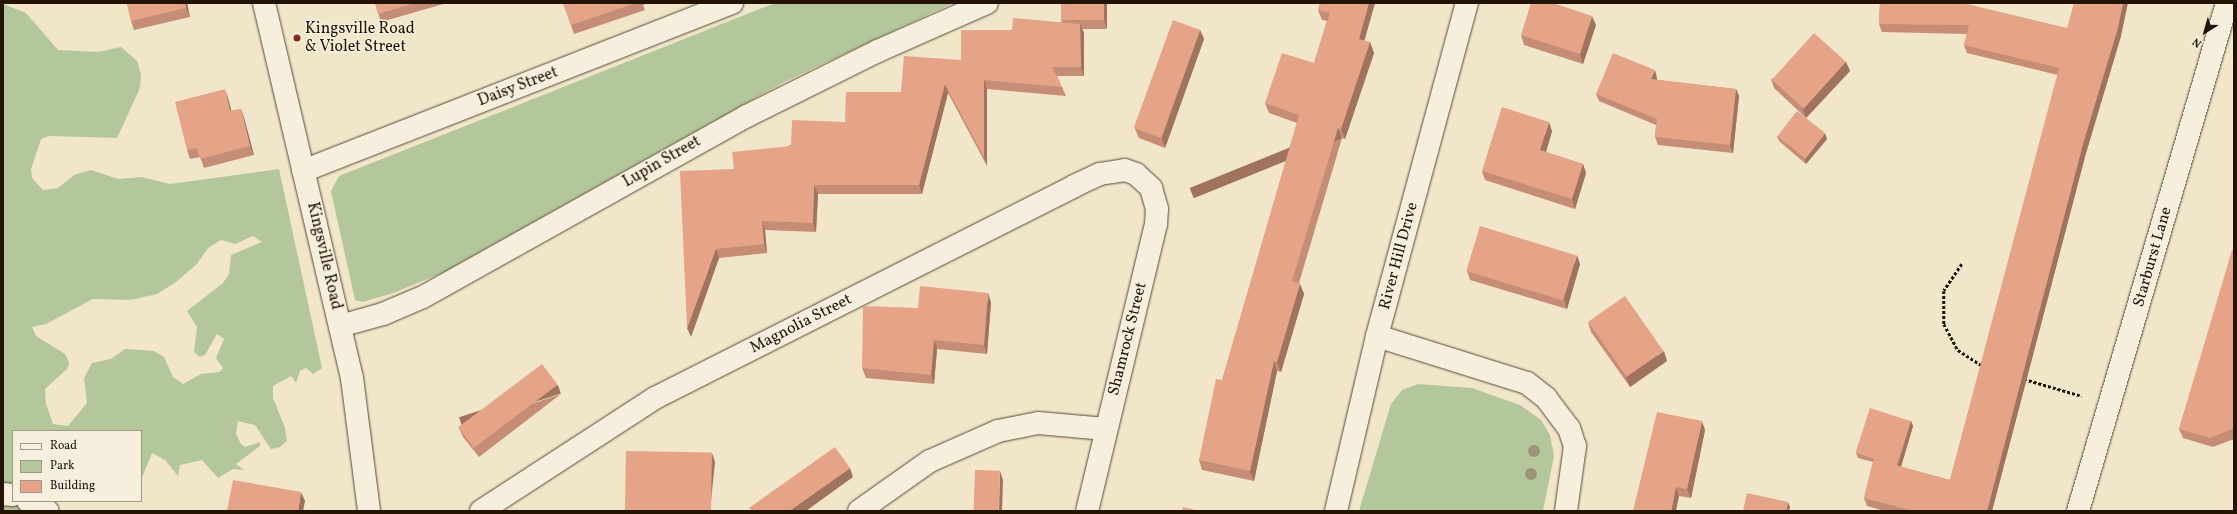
<!DOCTYPE html>
<html>
<head>
<meta charset="utf-8">
<style>
  body { margin:0 }
  #map { position:relative; width:2237px; height:514px; overflow:hidden; background:#f1e6ca; font-family:Vollkorn,serif }
  div>[style] { position:absolute }
  .green>* { inset:0; background:#b4c69b }
  .path>* { height:2.5px; margin-top:-1.25px; transform-origin:0; background:repeating-linear-gradient(90deg,#221303 0 3px,transparent 0 5px) }
  .roads { filter:drop-shadow(0 0 1px #564835) drop-shadow(0 0 1px #564835) }
  .minor>* { height:22px; margin:-11px; padding:0 11px; transform-origin:11px; border-radius:11px; background:#f6efdd }
  .trees>* { width:12px; height:12px; margin:-6px; border-radius:50%; background:#9b957a }
  .wall>* { inset:0; background:#c58d75 }
  .shaded-wall>* { inset:0; background:#a0735f; transform-origin:0 0 }
  .building>* { inset:0; background:#e5a488; transform-origin:0 0 }
  .dots>* { width:11px; height:11px; translate:-50% -50%; box-sizing:border-box; border:2px solid #f6efdd; border-radius:50% }
  span { translate:-50% -50%; white-space:nowrap; text-align:center; line-height:1.15; -webkit-text-stroke:3px #f6efdd; paint-order:stroke }
  .poi-label { font-size:16px; color:#221303 }
  .left { translate:0 -50%; text-align:left }
  .street-label { font-size:16px; color:#221303 }
  .frame { position:absolute; inset:0; border:4px solid #221303; pointer-events:none }
  .legend { position:absolute; left:12px; top:430px; width:130px; height:72px; box-sizing:border-box; background:#f6efdd; border:1px solid #a19786; margin:0; padding:5px 7px; list-style:none; font-size:12px; color:#221303 }
  .legend li { display:flex; align-items:center; gap:8px; height:20px }
  .legend b { width:20px; border:1px solid #a19786 }
  .north { position:absolute; left:2185px; top:12px; width:40px; height:40px; -webkit-text-stroke:3px #f6efdd; paint-order:stroke; rotate:217deg; font-size:11px; font-weight:700; line-height:16px; text-align:center; color:#221303 }
  .north::after { content:''; display:block; margin:auto; width:14px; height:18px; background:#221303; clip-path:polygon(50% 0,100% 100%,50% 72%,0 100%) }
</style>
</head>
<body>
<div id="map">
  <div class="green">
    <i style="clip-path:polygon(775px 3px,953px 3px,782px 83px,442px 273px,393px 293px,363px 302px,355px 300px,331px 191px,339px 176px)"></i>
    <i style="clip-path:polygon(evenodd,3px 4px,26px 13px,58px 50px,98px 52px,121px 47px,137px 61px,141px 74px,140px 88px,117px 138px,49px 136px,41px 139px,31px 169px,32px 178px,43px 190px,58px 188px,74px 175px,91px 170px,118px 179px,142px 177px,170px 184px,279px 169px,322px 368px,313px 374px,306px 368px,300px 371px,296px 383px,291px 376px,273px 386px,273px 398px,285px 428px,287px 441px,280px 447px,271px 449px,255px 425px,238px 421px,236px 434px,241px 444px,245px 447px,260px 442px,260px 446px,236px 464px,244px 470px,233px 469px,218px 478px,202px 460px,180px 465px,178px 476px,165px 460px,152px 453px,141px 480px,141px 431px,13px 431px,13px 501px,35px 501px,27px 511px,3px 511px,3px 4px,253px 236px,262px 242px,231px 255px,229px 274px,223px 283px,187px 311px,197px 327px,194px 352px,200px 357px,205px 355px,217px 334px,224px 339px,216px 358px,223px 368px,220px 372px,201px 374px,183px 384px,173px 377px,164px 357px,154px 351px,125px 349px,111px 359px,92px 363px,84px 378px,87px 403px,68px 426px,53px 424px,46px 404px,45px 389px,68px 368px,69px 362px,65px 354px,36px 336px,32px 327px,46px 324px,93px 299px,130px 300px,157px 294px,176px 282px,197px 264px,208px 248px,221px 240px,235px 244px,253px 236px)"></i>
    <i style="clip-path:polygon(1418px 384px,1472px 388px,1520px 405px,1541px 420px,1550px 435px,1554px 456px,1543px 511px,1359px 511px,1391px 404px,1402px 390px)"></i>
  </div>
  <div class="path">
    <i style="left:1962px;top:264px;width:32px;rotate:124deg"></i>
    <i style="left:1944px;top:291px;width:33px;rotate:90deg"></i>
    <i style="left:1944px;top:324px;width:30px;rotate:62deg"></i>
    <i style="left:1958px;top:350px;width:30px;rotate:33deg"></i>
    <i style="left:2024px;top:379px;width:60px;rotate:16.3deg"></i>
  </div>
  <div class="roads">
    <div class="minor">
      <i style="left:264px;top:3px;width:385px;rotate:76.8deg"></i>
      <i style="left:352px;top:378px;width:134px;rotate:82.7deg"></i>
      <i style="left:303px;top:171px;width:461px;rotate:-21.4deg"></i>
      <i style="left:340px;top:326px;width:45px;rotate:-15.6deg"></i>
      <i style="left:383px;top:314px;width:43px;rotate:-23deg"></i>
      <i style="left:423px;top:297px;width:371px;rotate:-29.2deg"></i>
      <i style="left:747px;top:116px;width:146px;rotate:-26.4deg"></i>
      <i style="left:878px;top:51px;width:119px;rotate:-23.8deg"></i>
      <i style="left:1377px;top:336px;width:157px;rotate:17.4deg"></i>
      <i style="left:1527px;top:383px;width:24px;rotate:38deg"></i>
      <i style="left:1546px;top:398px;width:38px;rotate:53deg"></i>
      <i style="left:1569px;top:428px;width:19px;rotate:72deg"></i>
      <i style="left:1575px;top:446px;width:66px;rotate:97.9deg"></i>
      <i style="left:3px;top:494px;width:10px;rotate:6deg"></i>
      <i style="left:28px;top:501px;width:22px;rotate:27deg"></i>
      <i style="left:481px;top:511px;width:207px;rotate:-33deg"></i>
      <i style="left:655px;top:398px;width:470px;rotate:-26.8deg"></i>
      <i style="left:1074px;top:186px;width:29px;rotate:-25deg"></i>
      <i style="left:1100px;top:174px;width:25px;rotate:-9deg"></i>
      <i style="left:1125px;top:170px;width:12px;rotate:20deg"></i>
      <i style="left:1136px;top:174px;width:21px;rotate:43deg"></i>
      <i style="left:1151px;top:188px;width:22px;rotate:74deg"></i>
      <i style="left:1157px;top:209px;width:15px;rotate:94deg"></i>
      <i style="left:1156px;top:224px;width:295px;rotate:103.5deg"></i>
      <i style="left:859px;top:511px;width:87px;rotate:-35.2deg"></i>
      <i style="left:930px;top:461px;width:74px;rotate:-23.8deg"></i>
      <i style="left:998px;top:431px;width:41px;rotate:-11.3deg"></i>
      <i style="left:1038px;top:423px;width:68px;rotate:5deg"></i>
      <i style="left:1336px;top:511px;width:180px;rotate:-76.8deg"></i>
      <i style="left:1377px;top:336px;width:345px;rotate:-74.9deg"></i>
      <i style="left:2078px;top:511px;width:529px;rotate:-73.65deg"></i>
    </div>
  </div>
  <div class="trees">
    <i style="left:1534px;top:451px"></i>
    <i style="left:1531px;top:474px"></i>
  </div>
  <div class="wall">
    <i style="clip-path:polygon(127px 3px,187px 3px,190px 17px,134px 30px,131px 21px)"></i>
    <i style="clip-path:polygon(375px 3px,447px 3px,381px 22px)"></i>
    <i style="clip-path:polygon(563px 3px,648px 3px,643px 5px,645px 10px,574px 34px)"></i>
    <i style="clip-path:polygon(1107px 3px,1107px 29px,1082px 29px,1084px 33px,1084px 76px,1057px 76px,1062px 87px,1066px 96px,987px 89px,987px 166px,948px 93px,922px 194px,818px 194px,816px 232px,765px 230px,767px 253px,719px 258px,691px 337px,734px 169px,845px 122px,961px 60px,1012px 30px,1062px 22px,1061px 20px)"></i>
    <i style="clip-path:polygon(1320px 3px,1375px 3px,1364px 41px,1370px 42px,1374px 53px,1345px 139px,1342px 138px,1299px 283px,1300px 284px,1304px 294px,1281px 372px,1277px 371px,1254px 481px,1202px 470px,1199px 460px,1297px 123px,1269px 113px,1265px 103px,1314px 63px,1327px 21px,1322px 20px,1318px 10px)"></i>
    <i style="clip-path:polygon(1880px 3px,2067px 28px,2121px 36px,2086px 153px,1992px 511px,1885px 511px,1867px 506px,1864px 498px,1873px 462px,1858px 458px,1856px 453px,1911px 421px,1913px 426px,1901px 467px,1950px 480px,2058px 75px,1967px 53px,1964px 45px,1967px 34px,1882px 32px,1879px 24px)"></i>
    <i style="clip-path:polygon(1596px 25px,1583px 64px,1524px 45px,1521px 35px)"></i>
    <i style="clip-path:polygon(1200px 30px,1204px 39px,1165px 148px,1139px 138px,1135px 129px)"></i>
    <i style="clip-path:polygon(1846px 62px,1850px 71px,1806px 118px,1774px 88px,1771px 79px)"></i>
    <i style="clip-path:polygon(1657px 78px,1657px 80px,1736px 89px,1739px 96px,1733px 153px,1658px 145px,1655px 137px,1656px 125px,1599px 101px,1596px 94px)"></i>
    <i style="clip-path:polygon(228px 98px,231px 111px,241px 109px,244px 118px,254px 155px,204px 168px,200px 157px,190px 159px,187px 150px)"></i>
    <i style="clip-path:polygon(1552px 131px,1546px 152px,1583px 164px,1586px 173px,1575px 209px,1485px 180px,1482px 171px)"></i>
    <i style="clip-path:polygon(1777px 136px,1827px 139px,1806px 164px,1779px 141px)"></i>
    <i style="clip-path:polygon(2234px 251px,2234px 439px,2213px 447px,2183px 438px,2179px 429px)"></i>
    <i style="clip-path:polygon(1580px 264px,1567px 309px,1470px 280px,1467px 271px)"></i>
    <i style="clip-path:polygon(991px 302px,987px 354px,937px 349px,934px 384px,866px 378px,862px 368px,918px 308px)"></i>
    <i style="clip-path:polygon(1588px 322px,1667px 361px,1630px 387px,1591px 332px)"></i>
    <i style="clip-path:polygon(561px 394px,479px 457px,463px 437px,459px 428px)"></i>
    <i style="clip-path:polygon(1705px 430px,1691px 498px,1679px 496px,1633px 511px)"></i>
  </div>
  <div class="shaded-wall">
    <i style="clip-path:polygon(185px 3px,187px 3px,190px 17px,186px 8px)"></i>
    <i style="clip-path:polygon(1104px 3px,1107px 3px,1107px 29px,1104px 20px)"></i>
    <i style="clip-path:polygon(1369px 3px,1375px 3px,1362px 49px,1359px 39px)"></i>
    <i style="clip-path:polygon(2123px 3px,2128px 3px,2121px 36px,2086px 153px,1992px 511px,1987px 511px,2083px 144px)"></i>
    <i style="clip-path:polygon(1592px 16px,1596px 25px,1583px 64px,1580px 54px)"></i>
    <i style="clip-path:polygon(1080px 24px,1084px 33px,1084px 76px,1081px 67px)"></i>
    <i style="clip-path:polygon(1200px 30px,1204px 39px,1165px 148px,1162px 138px)"></i>
    <i style="clip-path:polygon(1370px 42px,1374px 53px,1345px 139px,1341px 129px)"></i>
    <i style="clip-path:polygon(1846px 62px,1850px 71px,1806px 118px,1803px 109px)"></i>
    <i style="clip-path:polygon(1655px 70px,1657px 78px,1654px 87px,1651px 79px)"></i>
    <i style="clip-path:polygon(984px 80px,987px 89px,987px 166px,984px 157px)"></i>
    <i style="clip-path:polygon(945px 84px,948px 93px,922px 194px,919px 185px)"></i>
    <i style="clip-path:polygon(225px 89px,228px 98px,234px 121px,230px 111px)"></i>
    <i style="clip-path:polygon(1736px 89px,1739px 96px,1733px 153px,1730px 145px)"></i>
    <i style="clip-path:polygon(241px 109px,244px 118px,254px 155px,250px 146px)"></i>
    <i style="clip-path:polygon(1549px 122px,1552px 131px,1544px 159px,1540px 150px)"></i>
    <i style="left:1338px;top:128px;width:11px;height:160px;rotate:68deg"></i>
    <i style="clip-path:polygon(1825px 133px,1827px 139px,1806px 164px,1805px 159px)"></i>
    <i style="clip-path:polygon(1583px 164px,1586px 173px,1575px 209px,1572px 199px)"></i>
    <i style="clip-path:polygon(814px 185px,818px 194px,816px 232px,813px 223px)"></i>
    <i style="clip-path:polygon(762px 221px,765px 230px,767px 253px,764px 244px)"></i>
    <i style="clip-path:polygon(716px 249px,719px 258px,691px 337px,687px 328px)"></i>
    <i style="clip-path:polygon(1577px 255px,1580px 264px,1567px 309px,1564px 299px)"></i>
    <i style="clip-path:polygon(1300px 284px,1304px 294px,1281px 372px,1277px 362px)"></i>
    <i style="clip-path:polygon(988px 293px,991px 302px,987px 354px,984px 345px)"></i>
    <i style="clip-path:polygon(934px 340px,937px 349px,934px 384px,931px 375px)"></i>
    <i style="clip-path:polygon(1664px 351px,1667px 361px,1630px 387px,1626px 377px)"></i>
    <i style="clip-path:polygon(1274px 361px,1277px 371px,1254px 481px,1250px 471px)"></i>
    <i style="left:558px;top:385px;width:9px;height:104px;rotate:72deg"></i>
    <i style="clip-path:polygon(1702px 421px,1705px 430px,1691px 498px,1687px 489px)"></i>
    <i style="clip-path:polygon(1911px 421px,1913px 426px,1900px 470px,1898px 465px)"></i>
    <i style="clip-path:polygon(712px 453px,715px 462px,710px 511px,706px 511px)"></i>
    <i style="clip-path:polygon(850px 468px,853px 477px,806px 511px,789px 511px)"></i>
    <i style="clip-path:polygon(1000px 471px,1003px 480px,1002px 511px,999px 511px)"></i>
    <i style="clip-path:polygon(1676px 487px,1679px 496px,1676px 511px,1671px 511px)"></i>
    <i style="clip-path:polygon(301px 492px,305px 501px,303px 511px,298px 511px)"></i>
    <i style="clip-path:polygon(1788px 502px,1790px 507px,1789px 511px,1786px 511px)"></i>
  </div>
  <div class="building">
    <i style="clip-path:polygon(127px 3px,185px 3px,186px 8px,131px 21px)"></i>
    <i style="clip-path:polygon(375px 3px,415px 3px,378px 14px)"></i>
    <i style="clip-path:polygon(563px 3px,636px 3px,571px 25px)"></i>
    <i style="left:1061px;top:3px;width:43px;height:17px"></i>
    <i style="clip-path:polygon(1320px 3px,1369px 3px,1359px 39px,1370px 42px,1341px 129px,1338px 128px,1292px 281px,1300px 284px,1277px 362px,1274px 361px,1250px 471px,1199px 460px,1216px 379px,1222px 380px,1299px 115px,1265px 103px,1282px 53px,1314px 63px,1330px 13px,1318px 10px)"></i>
    <i style="clip-path:polygon(1531px 3px,1553px 3px,1592px 16px,1580px 54px,1521px 35px)"></i>
    <i style="clip-path:polygon(1880px 3px,1963px 3px,2067px 28px,2074px 3px,2123px 3px,2118px 28px,2083px 144px,1987px 511px,1913px 511px,1864px 498px,1874px 459px,1950px 480px,2059px 68px,1964px 45px,1969px 25px,1879px 24px)"></i>
    <i style="clip-path:polygon(1013px 18px,1080px 24px,1081px 67px,1052px 67px,1062px 87px,984px 80px,984px 157px,945px 84px,919px 185px,814px 185px,813px 223px,762px 221px,764px 244px,716px 249px,687px 328px,680px 171px,734px 169px,732px 152px,791px 146px,792px 120px,845px 122px,846px 92px,901px 92px,904px 56px,961px 60px,961px 30px,1012px 30px)"></i>
    <i style="left:1173px;top:20px;width:29px;height:115px;rotate:20deg"></i>
    <i style="left:1814px;top:33px;width:43px;height:63px;rotate:42deg"></i>
    <i style="clip-path:polygon(1613px 53px,1655px 70px,1651px 79px,1736px 89px,1730px 145px,1655px 137px,1657px 119px,1596px 94px)"></i>
    <i style="clip-path:polygon(225px 89px,230px 111px,241px 109px,250px 146px,200px 159px,197px 148px,187px 150px,175px 102px)"></i>
    <i style="clip-path:polygon(1502px 107px,1549px 122px,1540px 150px,1583px 164px,1572px 199px,1482px 171px)"></i>
    <i style="left:1797px;top:111px;width:36px;height:32px;rotate:38deg"></i>
    <i style="left:1480px;top:226px;width:101px;height:47px;rotate:17deg"></i>
    <i style="clip-path:polygon(2232px 250px,2234px 251px,2234px 428px,2210px 438px,2179px 429px)"></i>
    <i style="clip-path:polygon(920px 286px,988px 293px,984px 345px,934px 340px,931px 375px,862px 368px,863px 306px,918px 308px)"></i>
    <i style="left:1625px;top:296px;width:67px;height:45px;rotate:55deg"></i>
    <i style="left:542px;top:364px;width:26px;height:105px;rotate:53deg"></i>
    <i style="left:1870px;top:408px;width:43px;height:47px;rotate:18deg"></i>
    <i style="clip-path:polygon(1657px 412px,1702px 421px,1687px 489px,1676px 487px,1671px 511px,1633px 511px)"></i>
    <i style="clip-path:polygon(835px 447px,850px 468px,789px 511px,752px 511px,749px 508px)"></i>
    <i style="left:626px;top:451px;width:86px;height:60px;rotate:1deg"></i>
    <i style="left:975px;top:470px;width:25px;height:41px;rotate:2deg"></i>
    <i style="clip-path:polygon(233px 480px,301px 492px,298px 511px,227px 511px)"></i>
    <i style="clip-path:polygon(1747px 493px,1788px 502px,1786px 511px,1743px 511px)"></i>
    <i style="clip-path:polygon(1183px 507px,1200px 511px,1182px 511px)"></i>
  </div>
  <div class="dots">
    <i style="left:297px;top:38px;background:#8f2418"></i>
  </div>
  <div class="poi-label">
    <span class="left" style="left:305px;top:38px">Kingsville Road<br>&amp; Violet Street</span>
  </div>
  <div class="street-label">
    <span style="left:518px;top:87px;rotate:-21deg">Daisy Street</span>
    <span style="left:662px;top:162px;rotate:-30deg">Lupin Street</span>
    <span style="left:324px;top:256px;rotate:77deg">Kingsville Road</span>
    <span style="left:1399px;top:256px;rotate:-75deg">River Hill Drive</span>
    <span style="left:2153px;top:257px;rotate:-74deg">Starburst Lane</span>
    <span style="left:801px;top:324px;rotate:-27deg">Magnolia Street</span>
    <span style="left:1128px;top:339px;rotate:-76deg">Shamrock Street</span>
  </div>
  <div class="frame"></div>
  <ul class="legend">
  <li><b style="height:5px;background:#f6efdd"></b>Road</li>
  <li><b style="height:11px;background:#b4c69b"></b>Park</li>
  <li><b style="height:11px;background:#e5a488"></b>Building</li>
  </ul>
  <div class="north">N</div>
</div>
</body>
</html>
